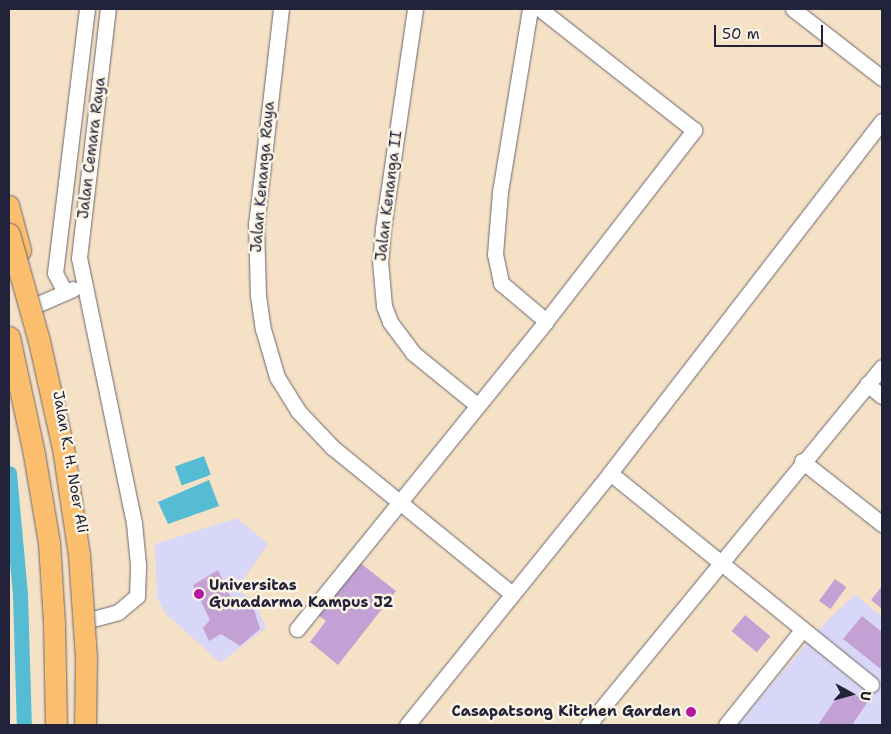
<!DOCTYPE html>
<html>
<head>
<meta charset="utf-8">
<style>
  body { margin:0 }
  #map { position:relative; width:891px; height:734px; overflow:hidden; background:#f5e1c6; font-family:"Shantell Sans",sans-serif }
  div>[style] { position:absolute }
  .built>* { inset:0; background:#d9d7f7 }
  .water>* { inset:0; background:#55bcd3; transform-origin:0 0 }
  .canal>* { height:15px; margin:-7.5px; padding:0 7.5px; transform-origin:7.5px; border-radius:7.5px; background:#55bcd3 }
  .building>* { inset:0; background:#c3a1d4; transform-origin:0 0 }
  .roads { filter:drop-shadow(0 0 1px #6c656c) drop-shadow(0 0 1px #6c656c) }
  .minor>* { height:15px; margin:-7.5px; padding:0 7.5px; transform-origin:7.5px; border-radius:7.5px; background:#fff }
  .major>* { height:19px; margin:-9.5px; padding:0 9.5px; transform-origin:9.5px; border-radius:9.5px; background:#fabe6d }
  .highway>* { height:21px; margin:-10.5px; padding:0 10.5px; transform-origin:10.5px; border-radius:10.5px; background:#fabe6d }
  .bridges { filter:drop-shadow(0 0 1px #6c656c) drop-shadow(0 0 1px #6c656c) }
  .highway-bridge>* { height:21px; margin:-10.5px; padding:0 10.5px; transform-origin:10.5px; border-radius:10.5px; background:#fabe6d }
  .dots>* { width:14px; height:14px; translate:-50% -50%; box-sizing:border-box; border:2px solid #fcf5e5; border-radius:50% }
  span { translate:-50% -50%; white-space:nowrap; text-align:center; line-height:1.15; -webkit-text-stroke:5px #fcf5e5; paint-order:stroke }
  .street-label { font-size:15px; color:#22223b }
  .poi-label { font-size:15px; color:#22223b; font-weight:700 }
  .left { translate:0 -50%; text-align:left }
  .right { translate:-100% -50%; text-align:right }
  .frame { position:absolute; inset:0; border:10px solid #22223b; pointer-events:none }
  .north { position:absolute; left:826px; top:669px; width:50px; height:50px; -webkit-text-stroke:4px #fcf5e5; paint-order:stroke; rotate:97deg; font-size:14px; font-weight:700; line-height:20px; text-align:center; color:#22223b }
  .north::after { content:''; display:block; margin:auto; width:18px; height:22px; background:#22223b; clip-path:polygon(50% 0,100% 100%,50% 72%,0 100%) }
  .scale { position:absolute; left:714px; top:25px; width:109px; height:22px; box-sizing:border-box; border:2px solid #22223b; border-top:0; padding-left:6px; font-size:15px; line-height:18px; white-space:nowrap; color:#22223b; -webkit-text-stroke:4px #fcf5e5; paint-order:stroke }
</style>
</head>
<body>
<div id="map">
  <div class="built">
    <i style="clip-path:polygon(237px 518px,268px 544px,236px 590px,254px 600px,266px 628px,220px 663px,164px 612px,157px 597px,155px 544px)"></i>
    <i style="clip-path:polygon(855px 594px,882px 617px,882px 725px,737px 725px,821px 627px)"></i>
  </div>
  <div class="water">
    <i style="left:204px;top:456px;width:20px;height:31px;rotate:70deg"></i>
    <i style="clip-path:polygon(209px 480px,219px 506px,168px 524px,158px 502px)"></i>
  </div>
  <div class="canal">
    <i style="left:9px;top:473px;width:121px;rotate:84.8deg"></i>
    <i style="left:20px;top:594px;width:131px;rotate:88.3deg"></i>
  </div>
  <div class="building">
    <i style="clip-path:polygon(359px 562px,396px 591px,338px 665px,310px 642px,326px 621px,318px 615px)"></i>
    <i style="clip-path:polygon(218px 570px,234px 604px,245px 597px,251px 600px,260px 629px,240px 646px,221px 634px,209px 641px,203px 628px,210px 620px,193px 585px)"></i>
    <i style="left:835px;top:579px;width:14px;height:27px;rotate:36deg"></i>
    <i style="clip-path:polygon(882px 586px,882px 609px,871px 600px)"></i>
    <i style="left:745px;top:615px;width:33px;height:21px;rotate:40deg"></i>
    <i style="clip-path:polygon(862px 616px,882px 632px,882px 670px,843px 639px)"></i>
    <i style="clip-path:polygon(844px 687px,867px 703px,852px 725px,818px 725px)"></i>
  </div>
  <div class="roads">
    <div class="minor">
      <i style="left:281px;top:9px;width:216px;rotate:96.6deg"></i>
      <i style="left:256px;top:224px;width:71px;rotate:88.4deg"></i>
      <i style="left:258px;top:295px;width:34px;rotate:82deg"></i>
      <i style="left:263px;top:329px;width:50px;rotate:73.7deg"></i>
      <i style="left:277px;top:377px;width:40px;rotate:58deg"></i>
      <i style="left:298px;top:411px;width:50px;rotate:46.6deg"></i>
      <i style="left:332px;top:447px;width:231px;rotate:39.2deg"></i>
      <i style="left:415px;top:9px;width:222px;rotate:98.3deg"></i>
      <i style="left:383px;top:229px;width:32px;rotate:95deg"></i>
      <i style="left:380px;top:261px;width:45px;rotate:84.9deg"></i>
      <i style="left:384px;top:306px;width:17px;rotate:69deg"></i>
      <i style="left:390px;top:322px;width:39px;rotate:53deg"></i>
      <i style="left:413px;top:353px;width:82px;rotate:39.1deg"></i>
      <i style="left:530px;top:9px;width:185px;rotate:99.3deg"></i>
      <i style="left:500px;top:192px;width:62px;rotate:94.6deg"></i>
      <i style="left:495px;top:254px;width:30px;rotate:78deg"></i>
      <i style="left:501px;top:283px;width:59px;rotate:40.2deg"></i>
      <i style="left:793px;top:9px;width:113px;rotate:37.8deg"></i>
      <i style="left:64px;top:290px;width:19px;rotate:-118deg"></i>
      <i style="left:55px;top:273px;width:266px;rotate:-83.1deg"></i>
      <i style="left:36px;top:305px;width:40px;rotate:-23.4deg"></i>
      <i style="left:867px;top:384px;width:19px;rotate:39deg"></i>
      <i style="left:802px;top:461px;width:102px;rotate:38.2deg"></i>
      <i style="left:610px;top:473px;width:336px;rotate:39deg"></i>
      <i style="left:89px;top:620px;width:30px;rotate:-15deg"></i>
      <i style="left:118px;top:612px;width:25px;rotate:-40deg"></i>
      <i style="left:137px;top:596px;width:31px;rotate:-88deg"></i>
      <i style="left:138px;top:565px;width:42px;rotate:-95.4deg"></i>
      <i style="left:134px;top:523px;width:271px;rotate:-101.7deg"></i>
      <i style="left:79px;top:258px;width:251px;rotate:-83.4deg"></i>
      <i style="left:297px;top:629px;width:396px;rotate:-51deg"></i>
      <i style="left:546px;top:321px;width:242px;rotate:-52.2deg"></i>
      <i style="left:694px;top:130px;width:196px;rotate:-141.8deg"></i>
      <i style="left:407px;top:725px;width:324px;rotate:-51.1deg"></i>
      <i style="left:610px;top:473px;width:445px;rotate:-52.3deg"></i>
      <i style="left:588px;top:725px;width:463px;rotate:-50.6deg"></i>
      <i style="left:726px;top:725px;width:122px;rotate:-51.3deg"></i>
    </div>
    <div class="major">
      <i style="left:9px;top:205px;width:47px;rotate:75.1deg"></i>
    </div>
    <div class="highway">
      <i style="left:9px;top:337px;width:120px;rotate:77.9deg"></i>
      <i style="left:34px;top:454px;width:90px;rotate:80.4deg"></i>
      <i style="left:49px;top:543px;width:80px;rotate:86.4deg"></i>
      <i style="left:54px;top:623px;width:102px;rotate:88.9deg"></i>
    </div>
  </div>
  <div class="bridges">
    <div class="highway-bridge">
      <i style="left:9px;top:234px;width:111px;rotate:74.3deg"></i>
      <i style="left:39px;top:341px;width:110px;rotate:77.4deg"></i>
      <i style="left:63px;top:448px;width:108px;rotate:81.5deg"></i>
      <i style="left:79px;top:555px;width:102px;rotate:86.1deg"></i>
      <i style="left:86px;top:657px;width:68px;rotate:90.8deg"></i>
    </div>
  </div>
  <div class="dots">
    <i style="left:199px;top:594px;background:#b5179e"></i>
    <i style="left:691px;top:712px;background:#b5179e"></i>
  </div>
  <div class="street-label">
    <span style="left:92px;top:148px;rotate:-83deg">Jalan Cemara Raya</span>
    <span style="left:263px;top:177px;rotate:-85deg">Jalan Kenanga Raya</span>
    <span style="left:389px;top:196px;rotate:-83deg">Jalan Kenanga II</span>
    <span style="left:70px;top:462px;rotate:80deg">Jalan K. H. Noer Ali</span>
  </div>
  <div class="poi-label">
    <span class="left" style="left:209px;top:594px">Universitas<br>Gunadarma Kampus J2</span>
    <span class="right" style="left:681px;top:712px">Casapatsong Kitchen Garden</span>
  </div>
  <div class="frame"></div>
  <div class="north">U</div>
  <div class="scale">50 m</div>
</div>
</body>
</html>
